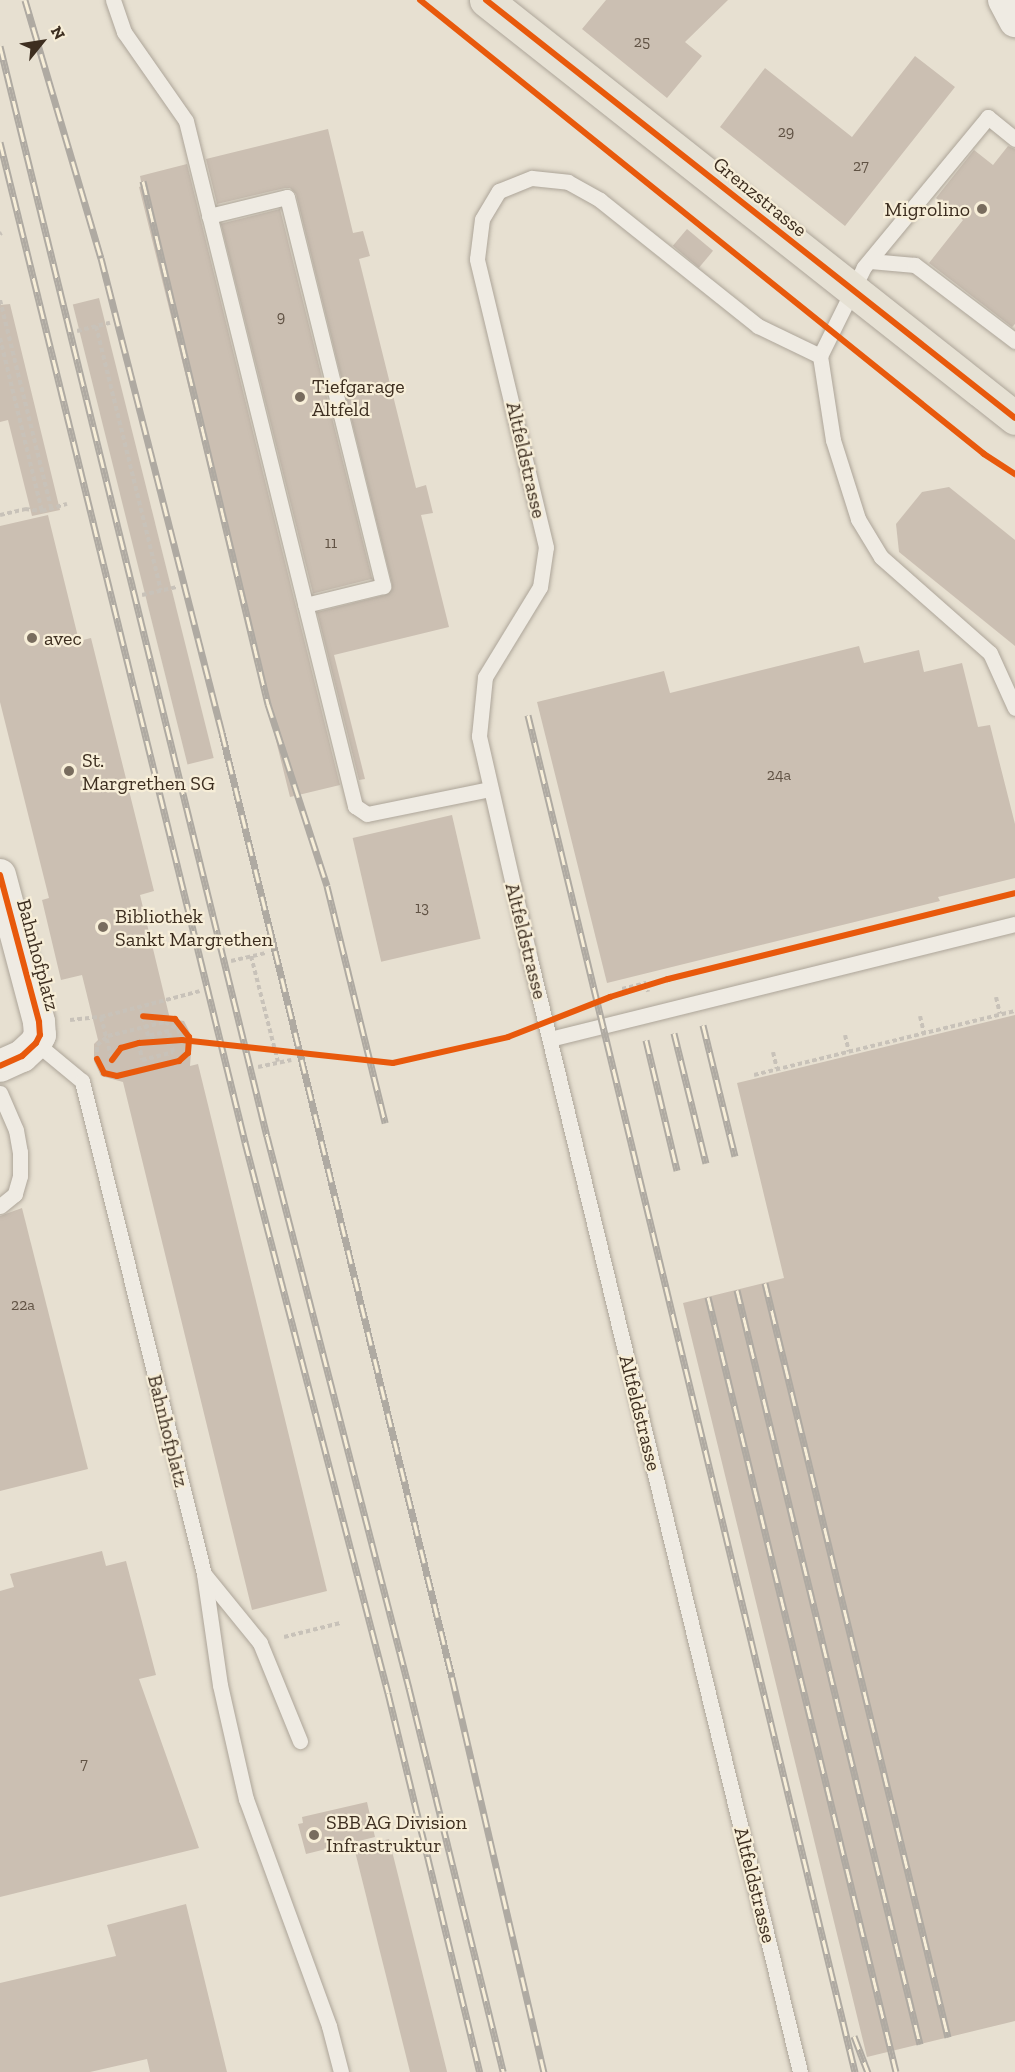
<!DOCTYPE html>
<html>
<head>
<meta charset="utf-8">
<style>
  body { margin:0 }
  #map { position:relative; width:1015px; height:2072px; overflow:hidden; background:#e7e0d1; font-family:"Zilla Slab",serif }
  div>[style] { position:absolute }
  .building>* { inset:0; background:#cbbfb2; transform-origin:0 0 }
  .path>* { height:4px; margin-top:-2px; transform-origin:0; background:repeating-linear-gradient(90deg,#c8c2b9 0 4.5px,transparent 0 7.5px) }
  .roads { filter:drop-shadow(0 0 2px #ada599) drop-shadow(0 0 2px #ada599) }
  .service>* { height:15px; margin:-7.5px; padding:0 7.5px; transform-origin:7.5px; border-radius:7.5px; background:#efebe3 }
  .minor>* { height:32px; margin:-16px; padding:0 16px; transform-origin:16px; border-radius:16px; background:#efebe3 }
  .primary>* { height:33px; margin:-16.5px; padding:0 16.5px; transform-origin:16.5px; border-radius:16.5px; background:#e6e1d4 }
  .rail>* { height:7px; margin-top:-3.5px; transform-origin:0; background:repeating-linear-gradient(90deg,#f7eed8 0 14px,#afaaa2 0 28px); box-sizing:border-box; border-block:2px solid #afaaa2 }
  .path-bridge>* { height:4px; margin-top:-2px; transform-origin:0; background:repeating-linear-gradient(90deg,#c8c2b9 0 4.5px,transparent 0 7.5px) }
  .cycleway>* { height:6px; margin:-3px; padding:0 3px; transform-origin:3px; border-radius:3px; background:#e8590c }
  .dots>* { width:16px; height:16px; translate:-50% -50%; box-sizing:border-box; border:3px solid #f7eed8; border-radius:50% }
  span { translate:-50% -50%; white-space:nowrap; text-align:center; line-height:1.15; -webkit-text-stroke:4.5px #f7eed8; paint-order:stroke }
  .number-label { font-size:16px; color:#605244 }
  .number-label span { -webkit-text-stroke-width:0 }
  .street-label { font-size:20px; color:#3d2e20 }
  .poi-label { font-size:20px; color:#3d2e20 }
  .right { translate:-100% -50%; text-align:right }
  .left { translate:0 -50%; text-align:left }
  .north { position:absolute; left:12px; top:12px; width:60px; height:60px; -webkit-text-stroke:4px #f7eed8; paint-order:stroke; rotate:60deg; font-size:16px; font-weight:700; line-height:24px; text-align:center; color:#3d2e20 }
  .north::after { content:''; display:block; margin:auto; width:21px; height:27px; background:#3d2e20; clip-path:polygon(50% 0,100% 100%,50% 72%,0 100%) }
</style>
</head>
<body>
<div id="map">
  <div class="building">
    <i style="clip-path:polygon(606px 0,728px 0,685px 42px,702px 56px,667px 98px,582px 29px)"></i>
    <i style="clip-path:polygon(915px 56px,955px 87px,845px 226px,720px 127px,765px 68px,852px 137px)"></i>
    <i style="clip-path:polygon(328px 129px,353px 233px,363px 231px,370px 256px,359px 259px,416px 488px,426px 485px,433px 513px,421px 515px,449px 627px,334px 655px,365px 779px,359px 780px,317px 612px,385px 595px,392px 589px,392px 584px,296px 194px,290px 188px,285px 188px,217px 204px,206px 159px)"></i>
    <i style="clip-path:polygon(1008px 146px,1015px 149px,1015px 324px,1012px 327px,929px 263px,963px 220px,936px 198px,974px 150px,993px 165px)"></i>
    <i style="clip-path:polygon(187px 164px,340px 785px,290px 797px,139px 187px,142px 186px,140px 176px)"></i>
    <i style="left:280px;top:209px;width:381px;height:61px;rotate:76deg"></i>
    <i style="left:687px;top:229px;width:34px;height:22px;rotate:40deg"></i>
    <i style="left:99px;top:298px;width:474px;height:27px;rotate:76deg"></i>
    <i style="clip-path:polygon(10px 304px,60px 510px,32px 516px,8px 420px,0 422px,0 305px)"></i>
    <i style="clip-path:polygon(949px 487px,1015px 540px,1015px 646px,899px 552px,896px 524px,922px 492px)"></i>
    <i style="clip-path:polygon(48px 515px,79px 641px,91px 638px,154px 891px,140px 895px,170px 1019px,184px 1021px,192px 1037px,190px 1066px,198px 1064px,327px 1591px,252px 1610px,123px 1082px,101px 1076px,94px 1061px,94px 1044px,98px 1040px,82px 975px,61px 980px,42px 900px,49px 898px,0 702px,0 526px)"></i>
    <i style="clip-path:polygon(859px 646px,864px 663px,919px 650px,924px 672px,962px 663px,978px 727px,990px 725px,1015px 824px,1015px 878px,938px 897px,940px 901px,607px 983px,537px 702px,664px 671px,670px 693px)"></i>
    <i style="left:452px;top:815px;width:127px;height:102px;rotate:77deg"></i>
    <i style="clip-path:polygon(1015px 1015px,1015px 2021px,867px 2057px,683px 1303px,784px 1278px,737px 1083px)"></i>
    <i style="clip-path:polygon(22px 1208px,88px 1469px,0 1491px,0 1216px)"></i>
    <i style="clip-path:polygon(102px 1551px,106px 1566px,126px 1561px,156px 1675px,139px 1679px,199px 1848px,0 1897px,0 1591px,14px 1587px,10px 1574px)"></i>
    <i style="clip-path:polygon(367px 1802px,375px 1837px,306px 1854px,298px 1824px,303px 1823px,302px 1817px)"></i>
    <i style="left:389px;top:1839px;width:240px;height:36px;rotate:76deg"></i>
    <i style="clip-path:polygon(186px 1904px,227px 2072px,150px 2072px,147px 2059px,90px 2072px,0 2072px,0 1983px,116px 1956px,107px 1925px)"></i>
  </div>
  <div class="path">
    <i style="left:0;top:234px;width:2px;rotate:-27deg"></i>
    <i style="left:0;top:300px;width:214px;rotate:76.2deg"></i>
    <i style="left:96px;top:326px;width:272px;rotate:76.2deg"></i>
    <i style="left:77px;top:331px;width:34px;rotate:-14deg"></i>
    <i style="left:0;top:338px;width:178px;rotate:76.4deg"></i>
    <i style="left:0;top:515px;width:26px;rotate:-13deg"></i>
    <i style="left:25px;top:509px;width:17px;rotate:7deg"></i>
    <i style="left:42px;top:511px;width:26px;rotate:-16deg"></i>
    <i style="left:142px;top:595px;width:35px;rotate:-13deg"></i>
    <i style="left:251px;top:956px;width:109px;rotate:75.7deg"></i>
    <i style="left:231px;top:961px;width:36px;rotate:-13deg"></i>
    <i style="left:623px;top:995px;width:6px;rotate:-99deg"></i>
    <i style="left:622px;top:989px;width:25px;rotate:-14deg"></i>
    <i style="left:646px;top:983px;width:9px;rotate:77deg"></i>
    <i style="left:996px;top:997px;width:17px;rotate:77deg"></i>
    <i style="left:920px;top:1016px;width:17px;rotate:77deg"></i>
    <i style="left:101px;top:1017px;width:44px;rotate:75.7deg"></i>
    <i style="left:70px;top:1020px;width:31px;rotate:-6deg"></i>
    <i style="left:101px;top:1017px;width:102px;rotate:-14.7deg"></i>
    <i style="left:845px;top:1035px;width:17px;rotate:77deg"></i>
    <i style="left:139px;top:1043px;width:17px;rotate:80deg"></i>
    <i style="left:142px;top:1060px;width:32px;rotate:-14deg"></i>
    <i style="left:173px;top:1052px;width:21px;rotate:-101deg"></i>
    <i style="left:169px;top:1031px;width:22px;rotate:167deg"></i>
    <i style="left:148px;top:1036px;width:30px;rotate:-104deg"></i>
    <i style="left:773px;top:1052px;width:17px;rotate:77deg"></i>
    <i style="left:258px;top:1067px;width:34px;rotate:-12deg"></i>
    <i style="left:754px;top:1075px;width:269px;rotate:-13.8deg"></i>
    <i style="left:284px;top:1637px;width:58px;rotate:-14deg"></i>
  </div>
  <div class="roads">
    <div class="service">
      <i style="left:113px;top:0;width:34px;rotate:71deg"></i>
      <i style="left:124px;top:32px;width:108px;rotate:55.1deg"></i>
      <i style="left:186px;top:121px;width:706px;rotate:76.14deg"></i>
      <i style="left:355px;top:806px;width:14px;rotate:34deg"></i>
      <i style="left:367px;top:814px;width:126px;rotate:-11.5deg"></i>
      <i style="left:1015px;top:139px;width:35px;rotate:-141deg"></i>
      <i style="left:988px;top:117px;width:195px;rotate:129.6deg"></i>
      <i style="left:864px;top:267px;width:99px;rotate:116.3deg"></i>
      <i style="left:820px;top:356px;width:85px;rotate:81.2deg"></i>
      <i style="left:833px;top:440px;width:83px;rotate:72.4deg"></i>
      <i style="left:858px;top:519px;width:44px;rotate:58.8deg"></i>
      <i style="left:881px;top:557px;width:145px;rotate:41.4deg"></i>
      <i style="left:990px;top:653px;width:60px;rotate:65.6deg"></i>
      <i style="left:209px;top:216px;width:80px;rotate:-13.7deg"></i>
      <i style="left:287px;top:197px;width:401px;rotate:76.1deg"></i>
      <i style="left:383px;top:586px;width:80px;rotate:166.3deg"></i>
      <i style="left:870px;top:261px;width:45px;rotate:5.1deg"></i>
      <i style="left:915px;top:265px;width:126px;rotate:37.2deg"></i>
      <i style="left:550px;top:1039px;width:479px;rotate:-13.9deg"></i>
      <i style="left:36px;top:1043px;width:60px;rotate:39.6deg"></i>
      <i style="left:82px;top:1081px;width:508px;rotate:76.1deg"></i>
      <i style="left:204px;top:1574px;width:89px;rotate:50.9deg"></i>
      <i style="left:260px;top:1643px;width:106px;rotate:67.8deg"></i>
      <i style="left:0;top:1093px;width:40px;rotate:66.6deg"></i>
      <i style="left:16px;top:1130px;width:22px;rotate:80deg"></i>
      <i style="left:20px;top:1152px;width:24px;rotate:90deg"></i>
      <i style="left:20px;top:1176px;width:19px;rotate:106deg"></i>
      <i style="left:15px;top:1194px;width:19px;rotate:141deg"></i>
      <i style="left:204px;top:1574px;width:112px;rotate:81.8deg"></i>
      <i style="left:220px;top:1685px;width:117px;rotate:77.2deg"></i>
      <i style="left:246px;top:1799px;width:242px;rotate:69.9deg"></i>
      <i style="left:329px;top:2026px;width:48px;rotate:75.4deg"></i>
      <i style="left:800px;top:2072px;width:1145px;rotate:-103.64deg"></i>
      <i style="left:530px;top:959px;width:229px;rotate:-102.9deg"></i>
      <i style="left:479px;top:736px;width:59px;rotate:-84.2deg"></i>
      <i style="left:485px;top:677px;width:105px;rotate:-58.6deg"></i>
      <i style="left:540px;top:587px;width:40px;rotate:-81.5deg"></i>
      <i style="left:546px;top:547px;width:296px;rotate:-103.5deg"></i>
      <i style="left:477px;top:259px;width:40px;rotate:-82.9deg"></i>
      <i style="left:482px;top:219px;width:33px;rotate:-59deg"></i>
      <i style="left:499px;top:191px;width:35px;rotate:-22deg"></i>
      <i style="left:532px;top:178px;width:36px;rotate:6deg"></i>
      <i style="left:568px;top:182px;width:37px;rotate:29deg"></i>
      <i style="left:600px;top:200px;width:202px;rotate:38.6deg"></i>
      <i style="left:758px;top:326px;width:69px;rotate:25.8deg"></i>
    </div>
    <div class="minor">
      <i style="left:1004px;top:0;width:24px;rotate:62deg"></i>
      <i style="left:0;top:875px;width:152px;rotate:75.1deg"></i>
      <i style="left:39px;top:1022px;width:13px;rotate:86deg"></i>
      <i style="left:40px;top:1035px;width:9px;rotate:117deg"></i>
      <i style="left:36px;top:1043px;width:19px;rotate:137deg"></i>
      <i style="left:22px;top:1056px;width:24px;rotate:156deg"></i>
    </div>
    <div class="primary">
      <i style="left:486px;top:0;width:674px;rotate:38.31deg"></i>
    </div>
  </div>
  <div class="rail">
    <i style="left:25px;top:0;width:269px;rotate:73.6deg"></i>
    <i style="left:101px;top:258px;width:490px;rotate:75.7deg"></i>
    <i style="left:222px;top:733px;width:972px;rotate:76.31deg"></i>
    <i style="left:452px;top:1677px;width:406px;rotate:76.9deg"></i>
    <i style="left:0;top:46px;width:1122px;rotate:76.24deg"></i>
    <i style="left:267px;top:1136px;width:570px;rotate:75.57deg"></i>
    <i style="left:409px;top:1688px;width:395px;rotate:76.2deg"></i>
    <i style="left:0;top:142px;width:1030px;rotate:76.23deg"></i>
    <i style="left:245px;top:1142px;width:569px;rotate:75.45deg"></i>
    <i style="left:388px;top:1693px;width:390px;rotate:76.4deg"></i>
    <i style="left:143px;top:181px;width:538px;rotate:76.56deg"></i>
    <i style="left:268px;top:704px;width:191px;rotate:72deg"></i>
    <i style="left:327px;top:886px;width:244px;rotate:76.2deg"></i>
    <i style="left:528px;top:715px;width:1396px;rotate:76.45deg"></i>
    <i style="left:703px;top:1025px;width:135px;rotate:76.3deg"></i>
    <i style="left:674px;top:1033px;width:134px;rotate:76.2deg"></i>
    <i style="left:646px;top:1040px;width:134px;rotate:76.6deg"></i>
    <i style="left:765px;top:1283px;width:776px;rotate:76.36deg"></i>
    <i style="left:737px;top:1290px;width:776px;rotate:76.36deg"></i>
    <i style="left:708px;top:1297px;width:797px;rotate:76.36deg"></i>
    <i style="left:854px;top:2036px;width:39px;rotate:69deg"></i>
  </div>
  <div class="path-bridge">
    <i style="left:97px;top:1059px;width:14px;rotate:-90deg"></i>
    <i style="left:97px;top:1045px;width:14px;rotate:-39deg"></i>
    <i style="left:108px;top:1036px;width:59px;rotate:-13.8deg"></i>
    <i style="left:165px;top:1022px;width:15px;rotate:28deg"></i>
    <i style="left:178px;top:1029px;width:12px;rotate:70deg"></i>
  </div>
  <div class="cycleway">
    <i style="left:420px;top:0;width:724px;rotate:38.83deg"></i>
    <i style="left:984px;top:454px;width:37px;rotate:33deg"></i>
    <i style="left:486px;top:0;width:674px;rotate:38.31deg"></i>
    <i style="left:0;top:875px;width:152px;rotate:75.1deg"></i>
    <i style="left:39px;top:1022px;width:13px;rotate:86deg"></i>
    <i style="left:40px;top:1035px;width:9px;rotate:117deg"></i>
    <i style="left:36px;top:1043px;width:19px;rotate:137deg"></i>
    <i style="left:22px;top:1056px;width:24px;rotate:156deg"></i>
    <i style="left:97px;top:1059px;width:16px;rotate:63deg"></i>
    <i style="left:104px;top:1073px;width:13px;rotate:13deg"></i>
    <i style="left:117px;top:1076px;width:64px;rotate:-13.6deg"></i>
    <i style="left:179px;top:1061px;width:12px;rotate:-42deg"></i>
    <i style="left:188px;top:1053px;width:16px;rotate:-86deg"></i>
    <i style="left:189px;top:1037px;width:23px;rotate:-128deg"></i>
    <i style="left:175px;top:1019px;width:32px;rotate:-175deg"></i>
    <i style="left:112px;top:1060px;width:15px;rotate:-53deg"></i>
    <i style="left:121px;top:1048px;width:19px;rotate:-16deg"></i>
    <i style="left:139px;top:1043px;width:43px;rotate:-4deg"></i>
    <i style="left:182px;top:1040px;width:212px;rotate:6.2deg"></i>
    <i style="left:393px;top:1063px;width:118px;rotate:-12.7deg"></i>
    <i style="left:508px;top:1037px;width:110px;rotate:-21.4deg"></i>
    <i style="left:610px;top:997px;width:61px;rotate:-17.2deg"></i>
    <i style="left:668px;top:979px;width:357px;rotate:-13.9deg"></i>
  </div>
  <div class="dots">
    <i style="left:982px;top:209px;background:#786c5e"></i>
    <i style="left:300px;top:397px;background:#786c5e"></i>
    <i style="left:32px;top:638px;background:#786c5e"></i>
    <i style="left:69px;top:771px;background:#786c5e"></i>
    <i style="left:103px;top:927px;background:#786c5e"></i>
    <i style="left:314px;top:1835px;background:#786c5e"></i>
  </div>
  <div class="number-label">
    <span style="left:642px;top:42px">25</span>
    <span style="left:786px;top:132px">29</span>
    <span style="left:861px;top:166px">27</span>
    <span style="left:281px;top:317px">9</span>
    <span style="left:331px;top:543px">11</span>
    <span style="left:779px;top:775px">24a</span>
    <span style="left:422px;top:908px">13</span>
    <span style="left:23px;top:1305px">22a</span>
    <span style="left:84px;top:1764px">7</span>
  </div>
  <div class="street-label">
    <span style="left:760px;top:197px;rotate:39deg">Grenzstrasse</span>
    <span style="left:526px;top:460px;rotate:77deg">Altfeldstrasse</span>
    <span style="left:526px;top:941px;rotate:76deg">Altfeldstrasse</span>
    <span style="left:38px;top:955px;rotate:75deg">Bahnhofplatz</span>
    <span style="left:640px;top:1413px;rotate:76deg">Altfeldstrasse</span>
    <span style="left:168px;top:1431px;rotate:76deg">Bahnhofplatz</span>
    <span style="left:755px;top:1885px;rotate:76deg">Altfeldstrasse</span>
  </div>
  <div class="poi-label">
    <span class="right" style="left:970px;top:209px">Migrolino</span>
    <span class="left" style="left:312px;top:398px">Tiefgarage<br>Altfeld</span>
    <span class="left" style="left:44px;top:638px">avec</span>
    <span class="left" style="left:82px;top:772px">St.<br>Margrethen SG</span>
    <span class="left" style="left:115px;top:928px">Bibliothek<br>Sankt Margrethen</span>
    <span class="left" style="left:326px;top:1834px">SBB AG Division<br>Infrastruktur</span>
  </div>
  <div class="north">N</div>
</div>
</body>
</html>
